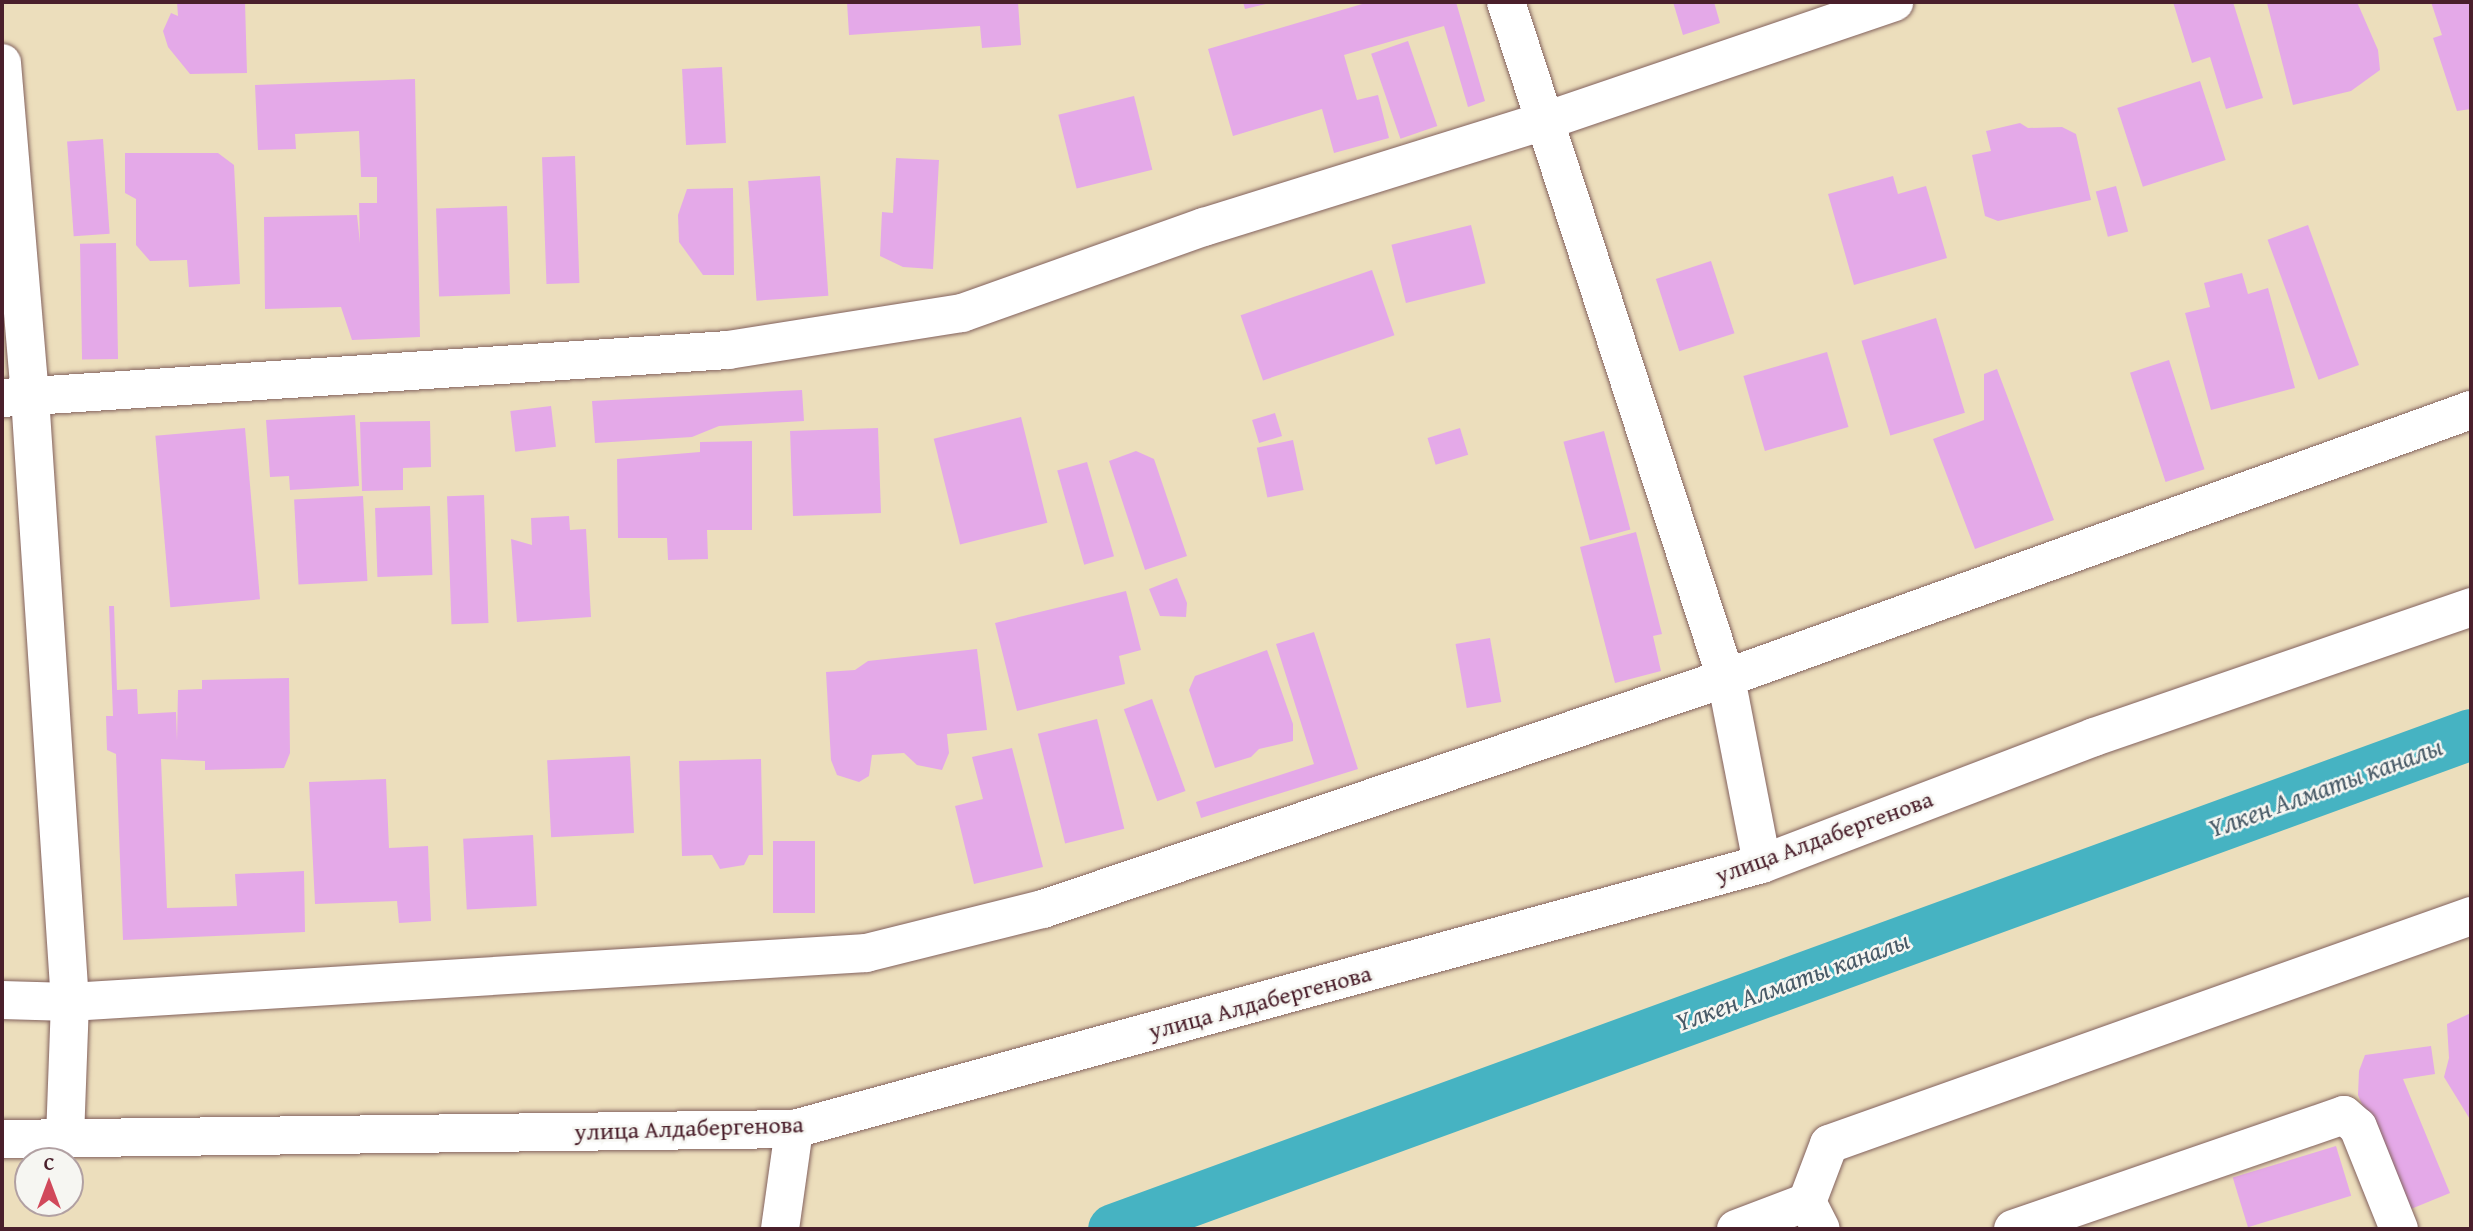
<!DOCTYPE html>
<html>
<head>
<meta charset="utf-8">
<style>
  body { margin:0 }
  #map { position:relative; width:2473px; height:1231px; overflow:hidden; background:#ecdebc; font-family:"Gentium Book Plus",serif }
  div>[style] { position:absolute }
  .canal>* { height:51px; margin:-25.5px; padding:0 25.5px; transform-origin:25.5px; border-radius:25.5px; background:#46b3c2 }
  .building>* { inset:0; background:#e4a9e8; transform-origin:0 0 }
  .roads { filter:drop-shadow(0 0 2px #83625e) drop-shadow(0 0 2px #83625e) }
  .street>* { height:38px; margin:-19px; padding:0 19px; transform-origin:19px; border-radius:19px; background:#fff }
  .secondary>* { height:38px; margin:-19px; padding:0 19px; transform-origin:19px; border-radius:19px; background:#fff }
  span { translate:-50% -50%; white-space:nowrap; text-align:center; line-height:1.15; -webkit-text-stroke:5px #f6f6f2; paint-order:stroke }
  .street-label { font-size:24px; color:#4a1f2b }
  .water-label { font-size:26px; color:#485a67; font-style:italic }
  .frame { position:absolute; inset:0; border:4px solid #4a1f2b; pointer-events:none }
  .north { position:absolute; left:14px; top:1147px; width:70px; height:70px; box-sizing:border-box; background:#f6f6f2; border:2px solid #b1a0a2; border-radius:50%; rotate:0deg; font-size:19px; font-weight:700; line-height:28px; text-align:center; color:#4a1f2b }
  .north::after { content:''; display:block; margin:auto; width:24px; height:32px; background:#d1495b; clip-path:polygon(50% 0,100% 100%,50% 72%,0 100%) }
</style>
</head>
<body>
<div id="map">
  <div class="canal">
    <i style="left:1113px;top:1229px;width:1445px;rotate:-20.03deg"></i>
  </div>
  <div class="building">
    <i style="clip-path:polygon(177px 2px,245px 2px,247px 73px,190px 74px,168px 47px,163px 31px,171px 13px,178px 16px)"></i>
    <i style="clip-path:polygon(847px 2px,1018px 2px,1021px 45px,982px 48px,980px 26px,849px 35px)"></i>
    <i style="clip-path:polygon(1243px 2px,1270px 2px,1270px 3px,1245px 9px)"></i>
    <i style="clip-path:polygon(1369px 2px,1456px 2px,1485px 101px,1468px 107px,1444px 26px,1344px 55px,1357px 100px,1378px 95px,1389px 138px,1334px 153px,1322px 109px,1233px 136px,1208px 49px)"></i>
    <i style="clip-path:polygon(1673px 2px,1714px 2px,1720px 23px,1683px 35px)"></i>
    <i style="clip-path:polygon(2173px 2px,2233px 2px,2263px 98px,2226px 109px,2210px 57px,2192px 63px)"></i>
    <i style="clip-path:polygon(2271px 2px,2357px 2px,2378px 50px,2380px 70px,2351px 91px,2293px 105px,2267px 3px)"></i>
    <i style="clip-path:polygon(2431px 2px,2471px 2px,2471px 109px,2457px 111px,2433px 38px,2442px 35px)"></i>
    <i style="left:1408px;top:41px;width:90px;height:39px;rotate:71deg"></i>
    <i style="left:722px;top:67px;width:76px;height:40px;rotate:87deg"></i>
    <i style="clip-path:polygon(415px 79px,420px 337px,352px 340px,341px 307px,265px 309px,264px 217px,357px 215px,360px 243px,359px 203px,377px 203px,377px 177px,361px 177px,359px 131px,295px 134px,296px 149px,258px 150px,255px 85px)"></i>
    <i style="left:2200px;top:81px;width:83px;height:87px;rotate:72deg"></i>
    <i style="left:1134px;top:96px;width:76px;height:78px;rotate:76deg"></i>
    <i style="clip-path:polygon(2020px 123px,2028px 128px,2062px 127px,2076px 134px,2091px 200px,1998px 221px,1985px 216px,1972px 155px,1991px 151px,1986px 131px)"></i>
    <i style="left:103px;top:139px;width:95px;height:36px;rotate:86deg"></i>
    <i style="clip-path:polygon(125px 153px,218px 153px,234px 165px,240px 284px,189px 287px,187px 260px,150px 261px,136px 245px,136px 199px,125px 193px)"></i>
    <i style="left:575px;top:156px;width:127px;height:33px;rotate:88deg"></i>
    <i style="clip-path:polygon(896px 158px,939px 160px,933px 269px,903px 267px,880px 256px,882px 212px,893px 213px)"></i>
    <i style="left:820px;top:176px;width:120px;height:72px;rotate:86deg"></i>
    <i style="clip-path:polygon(1893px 176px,1898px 194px,1926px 186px,1947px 258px,1854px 285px,1828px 194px)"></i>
    <i style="left:2116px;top:186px;width:47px;height:21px;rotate:75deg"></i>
    <i style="clip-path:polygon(733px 188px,734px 275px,703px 275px,679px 242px,678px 215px,687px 189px)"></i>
    <i style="left:507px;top:206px;width:88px;height:71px;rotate:88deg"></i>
    <i style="left:1471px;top:225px;width:60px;height:82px;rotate:76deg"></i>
    <i style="left:2308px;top:225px;width:149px;height:43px;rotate:70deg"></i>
    <i style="left:116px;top:243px;width:116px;height:36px;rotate:89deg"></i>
    <i style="left:1711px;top:261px;width:76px;height:58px;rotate:72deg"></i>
    <i style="left:1372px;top:270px;width:69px;height:139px;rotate:71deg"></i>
    <i style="clip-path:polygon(2242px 273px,2248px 294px,2268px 288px,2295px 388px,2211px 410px,2185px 313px,2210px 307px,2204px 283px)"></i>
    <i style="left:1936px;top:318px;width:99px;height:78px;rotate:73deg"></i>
    <i style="left:1827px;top:352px;width:78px;height:87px;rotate:74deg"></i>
    <i style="left:2169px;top:360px;width:115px;height:41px;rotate:72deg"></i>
    <i style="clip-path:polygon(1997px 369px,2054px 520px,1975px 549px,1933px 439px,1984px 420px,1984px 374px)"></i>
    <i style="clip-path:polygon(802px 390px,804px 421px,719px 426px,692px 437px,595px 443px,592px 401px)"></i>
    <i style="left:551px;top:406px;width:41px;height:41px;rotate:83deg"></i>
    <i style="left:1275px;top:413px;width:24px;height:24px;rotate:73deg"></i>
    <i style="clip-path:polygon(355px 415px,359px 486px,290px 490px,289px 476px,270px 477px,266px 420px)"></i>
    <i style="left:1021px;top:417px;width:109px;height:90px;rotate:76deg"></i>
    <i style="clip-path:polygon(430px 421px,431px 467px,403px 468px,403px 490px,362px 491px,360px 422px)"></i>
    <i style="left:245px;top:428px;width:172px;height:90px;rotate:85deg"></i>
    <i style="left:878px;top:428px;width:85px;height:88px;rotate:88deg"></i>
    <i style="left:1460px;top:428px;width:28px;height:34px;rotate:73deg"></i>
    <i style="left:1604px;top:431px;width:102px;height:42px;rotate:75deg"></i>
    <i style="left:1293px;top:440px;width:51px;height:37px;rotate:78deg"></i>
    <i style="clip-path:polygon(752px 441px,752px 530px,707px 530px,708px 559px,668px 560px,667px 538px,618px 538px,617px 459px,700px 452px,700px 442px)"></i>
    <i style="clip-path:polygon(1136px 451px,1154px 459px,1187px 556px,1145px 570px,1109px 461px)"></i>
    <i style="left:1087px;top:462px;width:98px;height:31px;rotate:74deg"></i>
    <i style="left:484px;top:495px;width:128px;height:37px;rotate:88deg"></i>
    <i style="left:363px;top:496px;width:85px;height:69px;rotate:87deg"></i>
    <i style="left:430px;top:506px;width:69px;height:55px;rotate:88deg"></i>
    <i style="clip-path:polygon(569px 516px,570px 530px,586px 529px,591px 617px,517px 622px,511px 539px,532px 545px,531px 518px)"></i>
    <i style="clip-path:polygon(1636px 532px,1662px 634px,1653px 636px,1661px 671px,1615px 683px,1580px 547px)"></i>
    <i style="clip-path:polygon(1177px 578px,1187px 603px,1186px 617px,1160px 616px,1149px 589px)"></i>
    <i style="clip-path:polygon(1126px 591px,1141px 650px,1119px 656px,1125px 684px,1017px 711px,995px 623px)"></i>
    <i style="clip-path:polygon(109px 606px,114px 606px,117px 690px,137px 689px,138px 714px,176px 712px,177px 741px,178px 690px,202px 689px,202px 680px,289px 678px,290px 753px,284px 768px,205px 770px,205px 761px,161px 759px,167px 908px,237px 906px,235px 874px,304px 871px,305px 932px,123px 940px,116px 754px,107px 750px,106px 716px,113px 716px)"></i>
    <i style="clip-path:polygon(1314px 632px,1358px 769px,1201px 818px,1196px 802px,1314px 764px,1276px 644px)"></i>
    <i style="left:1490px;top:638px;width:65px;height:35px;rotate:80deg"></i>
    <i style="clip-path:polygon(977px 649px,987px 730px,947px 734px,949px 753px,942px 770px,917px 765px,904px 753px,872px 755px,869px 776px,859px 782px,837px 775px,831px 760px,826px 672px,855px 670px,868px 661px)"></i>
    <i style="clip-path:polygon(1267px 650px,1293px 724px,1293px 741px,1259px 749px,1251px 757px,1215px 768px,1189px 690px,1195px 676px)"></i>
    <i style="left:1152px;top:699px;width:98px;height:30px;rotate:70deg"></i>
    <i style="left:1097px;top:719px;width:113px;height:61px;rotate:76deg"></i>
    <i style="clip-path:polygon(1012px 748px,1043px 867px,974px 884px,955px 806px,983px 799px,972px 757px)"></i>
    <i style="left:630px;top:756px;width:77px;height:83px;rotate:87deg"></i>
    <i style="clip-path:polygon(761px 759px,763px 855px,749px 855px,744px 865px,720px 869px,712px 855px,682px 856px,679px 761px)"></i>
    <i style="clip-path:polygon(386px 779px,389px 848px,428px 846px,431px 921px,399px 923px,397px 901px,315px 904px,309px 782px)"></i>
    <i style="left:533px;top:835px;width:71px;height:70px;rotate:87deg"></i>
    <i style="left:773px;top:841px;width:42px;height:72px"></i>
    <i style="clip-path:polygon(2471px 1013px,2471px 1121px,2444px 1077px,2449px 1058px,2447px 1024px)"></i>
    <i style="clip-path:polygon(2431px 1046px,2435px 1074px,2403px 1079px,2450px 1193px,2406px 1211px,2358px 1095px,2359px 1071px,2365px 1055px)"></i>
    <i style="left:2336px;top:1146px;width:52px;height:108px;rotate:73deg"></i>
  </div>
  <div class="roads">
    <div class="street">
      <i style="left:1506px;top:2px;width:711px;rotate:71.97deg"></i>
      <i style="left:1726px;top:678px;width:189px;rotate:79deg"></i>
      <i style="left:2px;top:63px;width:335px;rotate:85.2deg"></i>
      <i style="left:30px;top:397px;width:606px;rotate:86.22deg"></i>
      <i style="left:70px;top:1002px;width:137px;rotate:92.1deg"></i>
      <i style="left:2px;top:398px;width:728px;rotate:-3.78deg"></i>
      <i style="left:728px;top:350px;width:237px;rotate:-9deg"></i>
      <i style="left:962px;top:313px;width:257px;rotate:-19.6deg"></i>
      <i style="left:1204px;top:227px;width:357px;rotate:-17.3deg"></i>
      <i style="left:1545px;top:121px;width:369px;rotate:-18.8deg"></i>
      <i style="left:2px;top:1000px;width:68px;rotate:1.7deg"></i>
      <i style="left:70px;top:1002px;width:798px;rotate:-3.52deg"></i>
      <i style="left:866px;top:953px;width:182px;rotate:-14deg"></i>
      <i style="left:1043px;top:909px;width:721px;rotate:-18.69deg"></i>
      <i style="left:1726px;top:678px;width:792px;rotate:-19.79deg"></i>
      <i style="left:1807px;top:1202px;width:62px;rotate:-69.2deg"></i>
      <i style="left:1829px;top:1144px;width:681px;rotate:-19.55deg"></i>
      <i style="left:780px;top:1229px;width:101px;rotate:-82deg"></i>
      <i style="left:1736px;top:1229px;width:76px;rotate:-20.8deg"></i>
      <i style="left:1807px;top:1202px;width:30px;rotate:63deg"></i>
      <i style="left:2013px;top:1229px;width:350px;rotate:-19deg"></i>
      <i style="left:2344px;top:1115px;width:18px;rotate:41deg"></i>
      <i style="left:2358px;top:1127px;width:110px;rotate:68.1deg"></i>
    </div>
    <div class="secondary">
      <i style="left:2px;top:1139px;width:792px;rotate:-0.72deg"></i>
      <i style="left:794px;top:1129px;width:1004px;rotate:-15.31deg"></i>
      <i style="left:1762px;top:864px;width:355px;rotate:-20.9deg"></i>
      <i style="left:2094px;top:737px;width:399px;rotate:-19deg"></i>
    </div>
  </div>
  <div class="street-label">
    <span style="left:1824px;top:837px;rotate:-20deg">улица Алдабергенова</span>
    <span style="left:1260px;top:1002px;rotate:-15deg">улица Алдабергенова</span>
    <span style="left:689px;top:1128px;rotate:-2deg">улица Алдабергенова</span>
  </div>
  <div class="water-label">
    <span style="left:2325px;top:787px;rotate:-20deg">Үлкен Алматы каналы</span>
    <span style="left:1792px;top:981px;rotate:-20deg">Үлкен Алматы каналы</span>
  </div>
  <div class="frame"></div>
  <div class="north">С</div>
</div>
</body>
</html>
